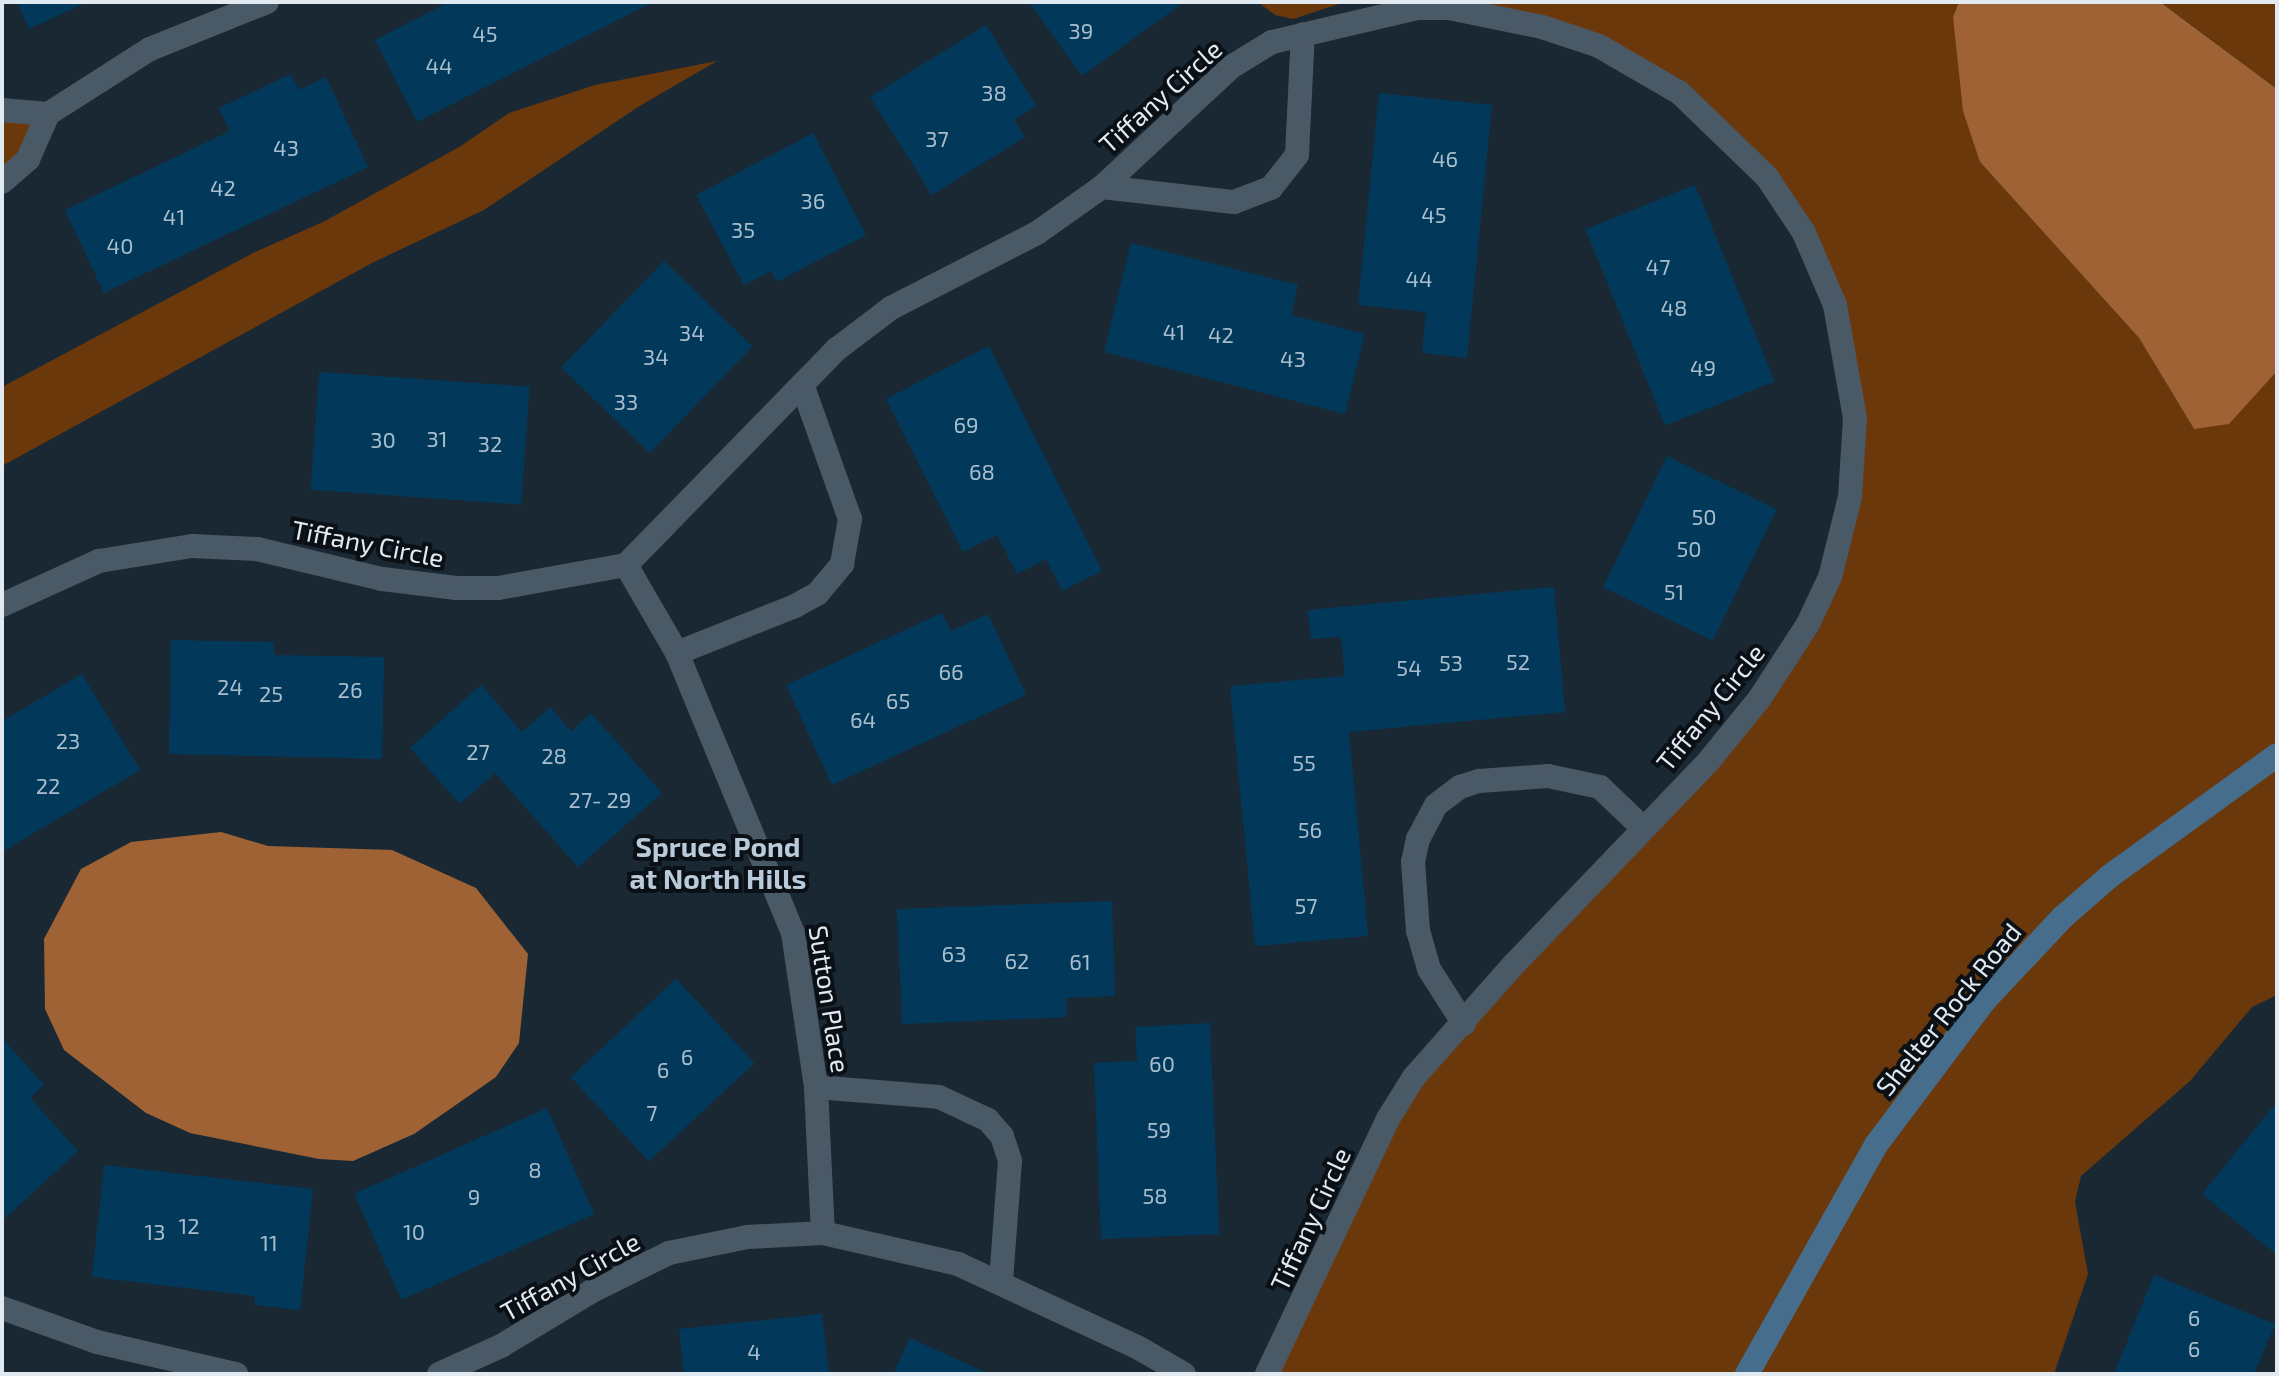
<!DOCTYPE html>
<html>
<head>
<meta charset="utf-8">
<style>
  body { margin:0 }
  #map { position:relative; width:2279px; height:1376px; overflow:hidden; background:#1a2833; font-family:"Exo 2",sans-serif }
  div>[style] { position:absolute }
  .green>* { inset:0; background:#6a380b }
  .water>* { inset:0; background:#9e6234 }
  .building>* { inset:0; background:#02395b; transform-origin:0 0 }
  .street>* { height:24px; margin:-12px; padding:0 12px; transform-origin:12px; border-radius:12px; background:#4a5966 }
  .secondary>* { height:24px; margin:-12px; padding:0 12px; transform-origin:12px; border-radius:12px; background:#466e8c }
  span { translate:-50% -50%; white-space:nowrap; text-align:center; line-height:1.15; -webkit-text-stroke:8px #0a1015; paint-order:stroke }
  .number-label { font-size:22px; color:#a9becc }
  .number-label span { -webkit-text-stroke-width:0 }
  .street-label { font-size:26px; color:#e1eaf1 }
  .neighbourhood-label { font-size:28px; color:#b9cbda; font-weight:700 }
  .frame { position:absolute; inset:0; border:4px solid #e1eaf1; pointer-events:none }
</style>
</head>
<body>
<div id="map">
  <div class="green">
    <i style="clip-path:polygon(1258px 2px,1345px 2px,1293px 19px,1275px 15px)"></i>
    <i style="clip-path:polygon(1472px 2px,1959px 2px,1953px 17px,1980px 162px,2139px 338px,2194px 429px,2277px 371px,2277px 995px,2252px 1007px,2190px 1081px,2081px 1176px,2075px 1202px,2088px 1274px,2054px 1374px,1278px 1374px,1388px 1119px,1708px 762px,1830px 577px,1855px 418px,1804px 233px,1679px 93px)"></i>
    <i style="clip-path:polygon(2160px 2px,2277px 2px,2277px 89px,2186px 21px)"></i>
    <i style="clip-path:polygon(717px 61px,638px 107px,484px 210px,372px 263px,2px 466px,2px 387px,255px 252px,323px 222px,461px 146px,509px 113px,595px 85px)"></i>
    <i style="clip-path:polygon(2px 110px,48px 114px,2px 182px)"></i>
  </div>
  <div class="water">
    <i style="clip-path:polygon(1959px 2px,2160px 2px,2277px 89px,2277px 371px,2229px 424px,2194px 429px,2139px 338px,1980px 162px,1963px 111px,1953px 17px)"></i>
    <i style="clip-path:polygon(221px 832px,268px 846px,392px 850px,476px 888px,528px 954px,519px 1043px,496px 1077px,414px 1134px,353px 1161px,319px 1159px,190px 1133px,146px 1113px,64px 1050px,45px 1009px,44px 939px,81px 869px,131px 842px)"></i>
  </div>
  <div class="building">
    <i style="clip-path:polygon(17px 2px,87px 2px,29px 29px)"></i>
    <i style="clip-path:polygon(449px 2px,653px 2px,417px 122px,375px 40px)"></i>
    <i style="clip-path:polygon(1029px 2px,1184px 2px,1082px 76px)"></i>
    <i style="clip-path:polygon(986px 25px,1036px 106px,1014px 120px,1025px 137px,932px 195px,870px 97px)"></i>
    <i style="clip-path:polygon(291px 74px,299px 90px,326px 77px,368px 167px,104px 293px,65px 210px,230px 131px,219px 108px)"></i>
    <i style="clip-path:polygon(1379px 93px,1492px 105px,1467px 358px,1422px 353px,1426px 312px,1358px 305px)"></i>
    <i style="clip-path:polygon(813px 133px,866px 235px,777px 282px,771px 271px,744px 285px,696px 195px)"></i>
    <i style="left:1695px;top:185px;width:212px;height:118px;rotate:68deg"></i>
    <i style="clip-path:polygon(1131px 243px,1298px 285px,1291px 315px,1365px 334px,1345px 414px,1104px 352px)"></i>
    <i style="left:664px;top:261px;width:123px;height:148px;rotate:44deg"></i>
    <i style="clip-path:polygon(989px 346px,1102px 571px,1062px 591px,1046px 559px,1017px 574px,997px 535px,963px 552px,886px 399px)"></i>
    <i style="left:319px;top:372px;width:211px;height:118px;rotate:4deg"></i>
    <i style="left:1667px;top:456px;width:122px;height:146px;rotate:26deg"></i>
    <i style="clip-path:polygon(1554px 587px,1565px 712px,1349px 732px,1368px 936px,1255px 946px,1230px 686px,1345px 676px,1341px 637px,1311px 639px,1308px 610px)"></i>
    <i style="clip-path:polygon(942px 613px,951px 631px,988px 614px,1026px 695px,832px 785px,786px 685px)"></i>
    <i style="clip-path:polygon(171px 640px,274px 642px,274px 655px,384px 657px,382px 759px,169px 754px)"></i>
    <i style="clip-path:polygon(82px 674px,140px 770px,2px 852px,2px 721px)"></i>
    <i style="clip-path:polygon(481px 685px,522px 732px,550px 707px,571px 731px,591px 713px,662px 793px,578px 867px,495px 773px,460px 804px,410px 748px)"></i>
    <i style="clip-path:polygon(1112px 901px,1115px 996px,1066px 998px,1067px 1017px,902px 1024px,897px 909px)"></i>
    <i style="left:676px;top:979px;width:115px;height:144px;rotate:47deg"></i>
    <i style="clip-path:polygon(1210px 1023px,1219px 1234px,1101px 1239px,1094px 1063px,1137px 1061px,1135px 1027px)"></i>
    <i style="clip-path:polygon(2px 1038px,44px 1085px,30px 1098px,78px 1151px,2px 1221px)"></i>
    <i style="clip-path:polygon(2277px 1102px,2277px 1255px,2202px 1194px)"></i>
    <i style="left:547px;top:1108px;width:116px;height:211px;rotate:66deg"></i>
    <i style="clip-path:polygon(104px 1165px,313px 1189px,300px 1310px,255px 1305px,255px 1296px,92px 1277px)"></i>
    <i style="clip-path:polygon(2154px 1275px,2275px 1324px,2254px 1374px,2114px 1374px)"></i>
    <i style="clip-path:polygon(822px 1314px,829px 1374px,684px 1374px,679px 1329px)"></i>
    <i style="clip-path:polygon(910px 1338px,989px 1374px,893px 1374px)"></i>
  </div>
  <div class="street">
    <i style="left:2px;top:110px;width:46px;rotate:5deg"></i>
    <i style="left:2px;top:182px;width:35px;rotate:-41deg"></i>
    <i style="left:28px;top:159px;width:49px;rotate:-66deg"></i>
    <i style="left:48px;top:114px;width:121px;rotate:-32.5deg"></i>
    <i style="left:150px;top:49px;width:126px;rotate:-21.9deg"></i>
    <i style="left:1102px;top:187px;width:133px;rotate:6.5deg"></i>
    <i style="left:1234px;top:202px;width:40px;rotate:-21deg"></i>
    <i style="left:1271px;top:188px;width:42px;rotate:-51.8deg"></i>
    <i style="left:1297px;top:155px;width:121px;rotate:-87.2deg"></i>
    <i style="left:626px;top:565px;width:102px;rotate:59.9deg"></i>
    <i style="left:677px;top:653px;width:303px;rotate:67.5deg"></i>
    <i style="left:793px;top:933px;width:156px;rotate:81.5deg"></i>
    <i style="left:816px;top:1087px;width:146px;rotate:87.3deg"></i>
    <i style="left:2px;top:605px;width:107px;rotate:-24.4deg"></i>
    <i style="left:99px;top:561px;width:94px;rotate:-9.2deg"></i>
    <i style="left:192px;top:546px;width:65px;rotate:2.6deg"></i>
    <i style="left:257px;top:549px;width:129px;rotate:13.5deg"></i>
    <i style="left:382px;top:579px;width:75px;rotate:6.9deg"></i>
    <i style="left:456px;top:588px;width:42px"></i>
    <i style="left:498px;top:588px;width:130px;rotate:-10.2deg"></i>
    <i style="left:626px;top:565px;width:302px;rotate:-45.7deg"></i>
    <i style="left:837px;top:349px;width:68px;rotate:-37.2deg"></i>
    <i style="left:891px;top:308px;width:164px;rotate:-27.2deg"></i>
    <i style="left:1037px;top:233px;width:80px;rotate:-35.3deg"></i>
    <i style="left:1102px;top:187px;width:176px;rotate:-42.9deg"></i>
    <i style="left:1231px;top:67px;width:48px;rotate:-31.4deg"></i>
    <i style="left:1272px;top:42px;width:149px;rotate:-13.2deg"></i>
    <i style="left:1417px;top:8px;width:32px"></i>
    <i style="left:1449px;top:8px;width:95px;rotate:11.5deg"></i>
    <i style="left:1542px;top:27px;width:60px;rotate:18.4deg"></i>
    <i style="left:1599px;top:46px;width:94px;rotate:30.1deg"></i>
    <i style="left:1680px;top:93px;width:121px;rotate:44deg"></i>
    <i style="left:1767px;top:177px;width:67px;rotate:56.5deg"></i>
    <i style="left:1804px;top:233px;width:78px;rotate:66.7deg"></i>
    <i style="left:1835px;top:305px;width:115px;rotate:80deg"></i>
    <i style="left:1855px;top:418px;width:79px;rotate:93.6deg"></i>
    <i style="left:1850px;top:497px;width:82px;rotate:104deg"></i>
    <i style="left:1830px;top:577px;width:52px;rotate:115.1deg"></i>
    <i style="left:1808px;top:624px;width:88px;rotate:123deg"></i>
    <i style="left:1760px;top:698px;width:82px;rotate:129.1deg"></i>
    <i style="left:1708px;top:762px;width:279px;rotate:133.8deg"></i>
    <i style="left:1515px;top:963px;width:152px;rotate:131.5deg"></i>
    <i style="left:1414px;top:1077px;width:49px;rotate:121.8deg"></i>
    <i style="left:1388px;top:1119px;width:282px;rotate:115.4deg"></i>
    <i style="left:677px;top:653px;width:127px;rotate:-21.7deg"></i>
    <i style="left:795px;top:606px;width:26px;rotate:-29deg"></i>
    <i style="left:818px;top:593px;width:38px;rotate:-50deg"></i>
    <i style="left:842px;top:564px;width:46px;rotate:-79.9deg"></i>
    <i style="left:850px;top:519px;width:140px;rotate:-109.6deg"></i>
    <i style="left:1464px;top:1024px;width:65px;rotate:-122.5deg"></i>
    <i style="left:1429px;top:969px;width:40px;rotate:-106deg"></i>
    <i style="left:1418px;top:931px;width:69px;rotate:-94.1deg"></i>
    <i style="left:1413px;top:862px;width:24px;rotate:-78deg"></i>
    <i style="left:1418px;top:839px;width:38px;rotate:-62deg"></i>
    <i style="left:1436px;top:805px;width:30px;rotate:-37deg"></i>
    <i style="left:1460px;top:787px;width:20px;rotate:-18deg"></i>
    <i style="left:1479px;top:781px;width:69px;rotate:-4.1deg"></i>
    <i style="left:1548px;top:776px;width:53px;rotate:11.9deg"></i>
    <i style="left:1600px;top:787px;width:59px;rotate:43.6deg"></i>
    <i style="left:816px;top:1087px;width:123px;rotate:4.6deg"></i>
    <i style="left:939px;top:1097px;width:54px;rotate:25.1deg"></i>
    <i style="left:988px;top:1120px;width:21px;rotate:49deg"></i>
    <i style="left:1002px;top:1136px;width:26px;rotate:72deg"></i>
    <i style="left:1010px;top:1161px;width:120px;rotate:94.3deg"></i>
    <i style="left:2px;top:1308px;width:101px;rotate:19.7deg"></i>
    <i style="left:97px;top:1342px;width:143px;rotate:13deg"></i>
    <i style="left:439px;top:1374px;width:68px;rotate:-24.3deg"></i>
    <i style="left:501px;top:1346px;width:106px;rotate:-31.1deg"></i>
    <i style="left:592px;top:1291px;width:86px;rotate:-26.3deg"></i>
    <i style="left:669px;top:1253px;width:80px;rotate:-11.6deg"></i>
    <i style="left:747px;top:1237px;width:76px;rotate:-3deg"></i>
    <i style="left:823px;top:1233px;width:139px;rotate:12.9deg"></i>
    <i style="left:958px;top:1264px;width:197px;rotate:24.9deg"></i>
    <i style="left:1137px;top:1347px;width:54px;rotate:29.9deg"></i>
  </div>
  <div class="secondary">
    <i style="left:1747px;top:1374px;width:263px;rotate:-60.6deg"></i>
    <i style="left:1876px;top:1145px;width:180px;rotate:-53.1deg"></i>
    <i style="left:1984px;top:1001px;width:115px;rotate:-46.8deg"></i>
    <i style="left:2063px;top:917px;width:62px;rotate:-41.1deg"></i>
    <i style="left:2110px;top:876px;width:206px;rotate:-35.9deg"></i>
  </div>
  <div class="number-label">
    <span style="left:1081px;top:31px">39</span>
    <span style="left:485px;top:34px">45</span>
    <span style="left:439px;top:66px">44</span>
    <span style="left:994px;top:93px">38</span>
    <span style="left:937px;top:139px">37</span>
    <span style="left:286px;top:148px">43</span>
    <span style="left:1445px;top:159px">46</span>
    <span style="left:223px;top:188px">42</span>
    <span style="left:813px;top:201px">36</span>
    <span style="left:1434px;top:215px">45</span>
    <span style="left:174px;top:217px">41</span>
    <span style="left:743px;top:230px">35</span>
    <span style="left:120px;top:246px">40</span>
    <span style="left:1658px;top:267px">47</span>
    <span style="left:1419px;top:279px">44</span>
    <span style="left:1674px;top:308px">48</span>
    <span style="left:1174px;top:332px">41</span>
    <span style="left:692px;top:333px">34</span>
    <span style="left:1221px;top:335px">42</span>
    <span style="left:656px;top:357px">34</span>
    <span style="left:1293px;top:359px">43</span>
    <span style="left:1703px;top:368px">49</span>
    <span style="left:626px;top:402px">33</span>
    <span style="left:966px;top:425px">69</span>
    <span style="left:437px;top:439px">31</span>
    <span style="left:383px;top:440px">30</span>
    <span style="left:490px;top:444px">32</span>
    <span style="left:982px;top:472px">68</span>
    <span style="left:1704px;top:517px">50</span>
    <span style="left:1689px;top:549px">50</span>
    <span style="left:1674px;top:592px">51</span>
    <span style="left:1518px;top:662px">52</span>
    <span style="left:1451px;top:663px">53</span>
    <span style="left:1409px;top:668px">54</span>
    <span style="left:951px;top:672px">66</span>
    <span style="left:230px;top:687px">24</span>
    <span style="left:350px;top:690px">26</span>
    <span style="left:271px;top:694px">25</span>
    <span style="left:898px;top:701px">65</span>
    <span style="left:863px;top:720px">64</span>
    <span style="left:68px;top:741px">23</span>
    <span style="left:478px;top:752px">27</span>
    <span style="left:554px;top:756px">28</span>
    <span style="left:1304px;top:763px">55</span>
    <span style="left:48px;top:786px">22</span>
    <span style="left:600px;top:800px">27- 29</span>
    <span style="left:1310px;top:830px">56</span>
    <span style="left:1306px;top:906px">57</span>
    <span style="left:954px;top:954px">63</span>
    <span style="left:1017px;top:961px">62</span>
    <span style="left:1080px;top:962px">61</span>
    <span style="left:687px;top:1057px">6</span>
    <span style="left:1162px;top:1064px">60</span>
    <span style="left:663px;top:1070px">6</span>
    <span style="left:652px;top:1113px">7</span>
    <span style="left:1159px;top:1130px">59</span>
    <span style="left:535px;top:1170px">8</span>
    <span style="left:1155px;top:1196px">58</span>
    <span style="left:474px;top:1197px">9</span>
    <span style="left:189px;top:1226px">12</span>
    <span style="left:155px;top:1232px">13</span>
    <span style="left:414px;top:1232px">10</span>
    <span style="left:269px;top:1243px">11</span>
    <span style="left:2194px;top:1318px">6</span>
    <span style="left:2194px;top:1349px">6</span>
    <span style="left:754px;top:1352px">4</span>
  </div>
  <div class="street-label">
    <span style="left:1160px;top:96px;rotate:-42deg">Tiffany Circle</span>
    <span style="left:368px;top:543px;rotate:11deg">Tiffany Circle</span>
    <span style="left:1710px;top:707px;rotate:-51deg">Tiffany Circle</span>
    <span style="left:830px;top:999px;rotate:81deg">Sutton Place</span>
    <span style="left:1948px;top:1009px;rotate:-51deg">Shelter Rock Road</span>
    <span style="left:1310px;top:1219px;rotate:-65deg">Tiffany Circle</span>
    <span style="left:570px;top:1276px;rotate:-29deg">Tiffany Circle</span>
  </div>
  <div class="neighbourhood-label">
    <span style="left:718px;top:862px">Spruce Pond<br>at North Hills</span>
  </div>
  <div class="frame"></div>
</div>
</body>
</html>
